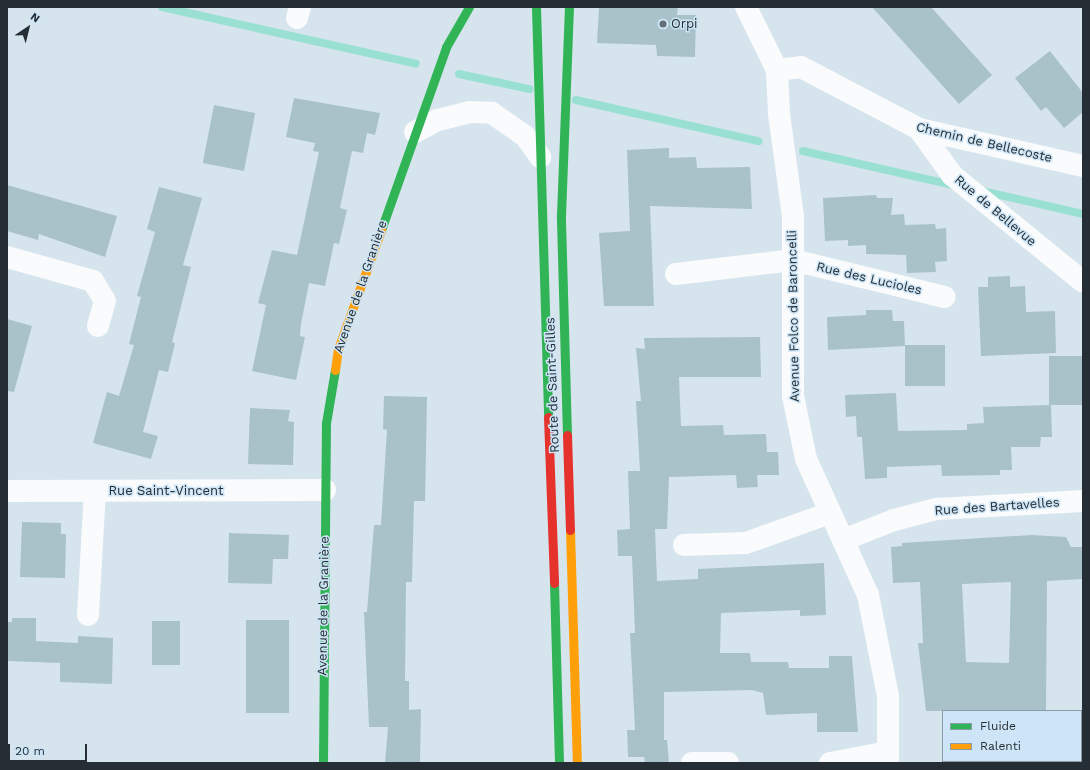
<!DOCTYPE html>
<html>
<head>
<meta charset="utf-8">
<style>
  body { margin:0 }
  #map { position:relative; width:1090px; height:770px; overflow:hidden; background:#d6e4ed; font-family:"Work Sans",sans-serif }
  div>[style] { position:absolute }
  .stream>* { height:8px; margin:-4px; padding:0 4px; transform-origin:4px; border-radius:4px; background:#9ae0d2 }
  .building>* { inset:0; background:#a9c2c9; transform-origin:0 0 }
  .street>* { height:22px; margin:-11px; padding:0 11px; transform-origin:11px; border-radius:11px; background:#f9fbfc }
  .fast>* { height:9px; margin:-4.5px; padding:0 4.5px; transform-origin:4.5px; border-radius:4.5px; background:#30b455 }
  .slow>* { height:9px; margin:-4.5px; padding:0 4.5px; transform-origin:4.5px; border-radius:4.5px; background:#ff9f0a }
  .jam>* { height:9px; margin:-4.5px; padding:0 4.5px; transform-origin:4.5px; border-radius:4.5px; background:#e5322d }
  .dots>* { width:11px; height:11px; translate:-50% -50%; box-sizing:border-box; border:2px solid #cde5f6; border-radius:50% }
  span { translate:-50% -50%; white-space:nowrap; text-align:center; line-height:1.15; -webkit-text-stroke:3px #cde5f6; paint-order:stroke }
  .poi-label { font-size:13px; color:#252e34 }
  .left { translate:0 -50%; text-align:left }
  .street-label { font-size:13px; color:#252e34 }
  .frame { position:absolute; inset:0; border:8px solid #252e34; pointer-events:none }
  .legend { position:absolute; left:942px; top:710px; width:140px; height:52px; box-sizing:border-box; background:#cde5f6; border:1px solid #8a9ca8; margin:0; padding:5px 7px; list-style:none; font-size:12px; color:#252e34 }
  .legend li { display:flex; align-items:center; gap:8px; height:20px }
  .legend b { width:20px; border:1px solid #8a9ca8 }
  .north { position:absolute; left:8px; top:8px; width:40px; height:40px; -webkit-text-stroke:3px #cde5f6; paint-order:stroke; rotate:35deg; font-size:11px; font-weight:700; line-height:16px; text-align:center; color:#252e34 }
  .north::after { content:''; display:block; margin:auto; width:14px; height:18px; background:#252e34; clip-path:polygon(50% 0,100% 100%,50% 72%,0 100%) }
  .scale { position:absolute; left:8px; top:744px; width:79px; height:18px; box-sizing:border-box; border:2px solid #252e34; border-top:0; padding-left:5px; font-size:12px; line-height:14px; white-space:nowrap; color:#252e34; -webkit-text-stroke:3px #cde5f6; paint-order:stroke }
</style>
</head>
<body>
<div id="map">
  <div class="stream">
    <i style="left:162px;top:7px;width:260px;rotate:12.6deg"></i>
    <i style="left:459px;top:74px;width:72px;rotate:12.1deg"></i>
    <i style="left:576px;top:100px;width:187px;rotate:12.7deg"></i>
    <i style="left:803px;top:151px;width:154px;rotate:12.8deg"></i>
    <i style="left:982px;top:191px;width:104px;rotate:12.8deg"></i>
  </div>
  <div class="building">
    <i style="clip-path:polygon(599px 7px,678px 7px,677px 15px,696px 15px,695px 57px,657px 56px,656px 45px,597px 43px)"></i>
    <i style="clip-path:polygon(872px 7px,931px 7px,992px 75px,959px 104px)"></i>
    <i style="clip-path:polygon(1050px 51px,1083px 93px,1083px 112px,1064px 128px,1046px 107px,1041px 111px,1015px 78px)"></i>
    <i style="clip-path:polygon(294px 98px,380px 113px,375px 135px,367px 133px,363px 153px,352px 151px,340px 208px,347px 210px,339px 244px,334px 243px,325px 286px,309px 283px,301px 324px,300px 336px,305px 337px,296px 380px,252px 371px,266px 305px,258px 303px,272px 250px,297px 255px,319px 152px,313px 151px,315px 143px,286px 137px)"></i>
    <i style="left:214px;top:105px;width:42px;height:59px;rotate:11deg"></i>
    <i style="clip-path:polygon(669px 148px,669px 158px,696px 157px,697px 168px,750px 167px,752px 209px,650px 206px,654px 306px,604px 306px,599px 233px,630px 231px,627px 150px)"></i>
    <i style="clip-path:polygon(7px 185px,117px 216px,105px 257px,39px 234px,38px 240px,7px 231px)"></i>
    <i style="clip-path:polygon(159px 187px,202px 198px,183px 265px,191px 267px,172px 342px,175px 343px,168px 372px,159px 370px,143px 432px,158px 436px,151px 459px,93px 443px,107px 392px,119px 396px,134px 345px,129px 344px,141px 297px,137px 296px,155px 232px,147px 229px)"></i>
    <i style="clip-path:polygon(876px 195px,877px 198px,893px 198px,891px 215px,904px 214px,905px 225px,935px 224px,936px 229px,946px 228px,947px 261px,935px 262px,936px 272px,907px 273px,906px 255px,866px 254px,866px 245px,848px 246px,848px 240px,825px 241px,823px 198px)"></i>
    <i style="clip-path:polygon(1010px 276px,1010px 287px,1025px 286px,1026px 312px,1055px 311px,1056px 353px,981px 356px,978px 287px,988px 287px,988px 277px)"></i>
    <i style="clip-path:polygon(866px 310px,892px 310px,893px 321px,904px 321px,905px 346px,828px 350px,827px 317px,866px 315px)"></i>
    <i style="clip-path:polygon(7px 319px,32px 326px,14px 392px,7px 391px)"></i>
    <i style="clip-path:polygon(760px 337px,761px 377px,679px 377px,681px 426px,723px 425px,724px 435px,766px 434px,767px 452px,778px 452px,779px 475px,757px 475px,758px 487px,737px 488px,736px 475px,669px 477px,667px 529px,655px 529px,657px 581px,698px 579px,698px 569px,824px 563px,826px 615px,800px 616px,800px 610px,721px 613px,720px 653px,750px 653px,751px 662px,788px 662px,789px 668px,829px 668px,829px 656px,852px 656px,858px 732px,817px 732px,817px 713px,766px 715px,763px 693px,752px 690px,664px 692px,664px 740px,667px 740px,669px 763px,645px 763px,644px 757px,628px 757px,627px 730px,635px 730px,630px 633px,635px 633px,632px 556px,618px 556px,617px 530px,630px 529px,628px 471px,640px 471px,636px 401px,641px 401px,636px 348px,645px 349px,644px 338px)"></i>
    <i style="left:905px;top:345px;width:40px;height:41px"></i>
    <i style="left:1083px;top:356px;width:49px;height:34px;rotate:90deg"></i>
    <i style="clip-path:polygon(896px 393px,898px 431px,967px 430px,967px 424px,984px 423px,983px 407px,1051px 405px,1052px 437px,1041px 437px,1040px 447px,1011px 447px,1012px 470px,1000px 470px,1000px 475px,942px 476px,941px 465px,887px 467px,887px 478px,865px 479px,862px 437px,857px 437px,856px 416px,846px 417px,845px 395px)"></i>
    <i style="clip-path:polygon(384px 396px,427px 397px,425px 501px,414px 501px,412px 582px,406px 582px,405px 681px,409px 681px,409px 710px,421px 709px,420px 763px,385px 763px,388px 727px,369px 727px,364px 612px,367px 612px,374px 525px,381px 525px,387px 430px,383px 429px)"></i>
    <i style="clip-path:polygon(250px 408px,290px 410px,288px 421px,294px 422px,293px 465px,248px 464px)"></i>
    <i style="clip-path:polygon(22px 522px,61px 523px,61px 534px,66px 534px,65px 578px,20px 577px)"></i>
    <i style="clip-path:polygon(229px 533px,289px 535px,288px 559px,273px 559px,272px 584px,228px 583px)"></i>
    <i style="clip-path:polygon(evenodd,1032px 535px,1066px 537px,1071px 547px,1082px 547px,1083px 579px,1047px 581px,1046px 711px,926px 711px,918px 643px,923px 643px,920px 582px,893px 583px,891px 547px,902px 546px,902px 543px,1032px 535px,1011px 582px,1009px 663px,966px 662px,962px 584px,1011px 582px)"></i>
    <i style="clip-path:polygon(12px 618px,36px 618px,36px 641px,78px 643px,78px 636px,113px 638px,112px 684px,60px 682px,60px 663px,7px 661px,7px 622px,12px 622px)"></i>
    <i style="left:246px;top:620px;width:43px;height:93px"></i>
    <i style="left:152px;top:621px;width:28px;height:44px"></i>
  </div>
  <div class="street">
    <i style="left:746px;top:7px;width:70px;rotate:63.8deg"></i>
    <i style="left:777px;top:70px;width:44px;rotate:87.4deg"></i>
    <i style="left:779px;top:114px;width:103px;rotate:82.2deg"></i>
    <i style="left:793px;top:216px;width:180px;rotate:90deg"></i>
    <i style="left:793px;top:396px;width:64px;rotate:78.3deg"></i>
    <i style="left:806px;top:459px;width:149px;rotate:65.5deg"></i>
    <i style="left:868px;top:595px;width:103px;rotate:78.8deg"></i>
    <i style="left:888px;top:696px;width:67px;rotate:90deg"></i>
    <i style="left:297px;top:18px;width:11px;rotate:-75deg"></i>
    <i style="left:777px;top:70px;width:24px;rotate:-7deg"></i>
    <i style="left:801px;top:67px;width:133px;rotate:27.7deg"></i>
    <i style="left:919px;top:129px;width:168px;rotate:12.7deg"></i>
    <i style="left:919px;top:129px;width:57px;rotate:54.3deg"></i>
    <i style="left:952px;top:175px;width:169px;rotate:39.2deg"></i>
    <i style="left:415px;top:132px;width:26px;rotate:-28deg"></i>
    <i style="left:438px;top:120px;width:32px;rotate:-14deg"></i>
    <i style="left:469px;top:112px;width:23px;rotate:2deg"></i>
    <i style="left:492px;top:113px;width:40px;rotate:34.9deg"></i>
    <i style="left:525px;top:136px;width:26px;rotate:54deg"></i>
    <i style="left:7px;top:257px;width:89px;rotate:15.6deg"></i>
    <i style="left:93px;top:281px;width:23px;rotate:59deg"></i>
    <i style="left:105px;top:301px;width:26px;rotate:106deg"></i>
    <i style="left:676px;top:274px;width:118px;rotate:-6.8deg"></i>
    <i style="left:793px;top:260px;width:156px;rotate:13.7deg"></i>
    <i style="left:7px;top:491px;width:318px;rotate:-0.2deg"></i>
    <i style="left:843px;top:540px;width:55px;rotate:-21.4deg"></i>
    <i style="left:894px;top:520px;width:43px;rotate:-14.7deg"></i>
    <i style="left:936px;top:509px;width:147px;rotate:-3.1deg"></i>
    <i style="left:684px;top:545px;width:62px;rotate:-1.8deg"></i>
    <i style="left:746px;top:543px;width:89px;rotate:-19.7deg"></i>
    <i style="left:88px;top:615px;width:124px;rotate:-86.8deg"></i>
    <i style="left:692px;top:763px;width:36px"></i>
    <i style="left:830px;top:763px;width:59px;rotate:-10.7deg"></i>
  </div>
  <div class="fast">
    <i style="left:536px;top:7px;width:410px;rotate:88.3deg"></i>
    <i style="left:381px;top:230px;width:194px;rotate:-70.4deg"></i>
    <i style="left:446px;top:47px;width:46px;rotate:-60.1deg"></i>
    <i style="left:567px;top:435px;width:220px;rotate:-91.6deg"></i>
    <i style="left:561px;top:215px;width:208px;rotate:-87.8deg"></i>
    <i style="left:554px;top:583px;width:180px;rotate:88.4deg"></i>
    <i style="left:323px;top:763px;width:340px;rotate:-89.5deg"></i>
    <i style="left:326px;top:423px;width:54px;rotate:-80.4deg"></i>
  </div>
  <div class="slow">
    <i style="left:335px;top:370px;width:21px;rotate:-82deg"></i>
    <i style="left:338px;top:349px;width:127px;rotate:-70.1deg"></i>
    <i style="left:570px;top:530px;width:233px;rotate:88.3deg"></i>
  </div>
  <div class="jam">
    <i style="left:548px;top:417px;width:166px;rotate:87.9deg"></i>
    <i style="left:567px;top:435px;width:95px;rotate:88.2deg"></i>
  </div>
  <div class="dots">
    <i style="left:663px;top:24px;background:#636e75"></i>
  </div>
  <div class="poi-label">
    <span class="left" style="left:671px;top:24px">Orpi</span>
  </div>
  <div class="street-label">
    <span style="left:984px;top:143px;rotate:13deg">Chemin de Bellecoste</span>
    <span style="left:995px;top:211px;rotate:40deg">Rue de Bellevue</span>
    <span style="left:869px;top:279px;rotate:13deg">Rue des Lucioles</span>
    <span style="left:361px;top:287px;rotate:-71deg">Avenue de la Granière</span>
    <span style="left:794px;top:316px;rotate:-91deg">Avenue Folco de Baroncelli</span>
    <span style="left:553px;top:385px;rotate:-92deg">Route de Saint-Gilles</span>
    <span style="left:166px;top:491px">Rue Saint-Vincent</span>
    <span style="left:997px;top:507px;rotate:-4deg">Rue des Bartavelles</span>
    <span style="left:324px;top:606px;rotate:-89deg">Avenue de la Granière</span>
  </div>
  <div class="frame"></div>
  <ul class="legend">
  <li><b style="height:5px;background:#30b455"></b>Fluide</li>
  <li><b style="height:5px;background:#ff9f0a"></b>Ralenti</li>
  </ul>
  <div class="north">N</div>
  <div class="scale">20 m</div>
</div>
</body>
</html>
